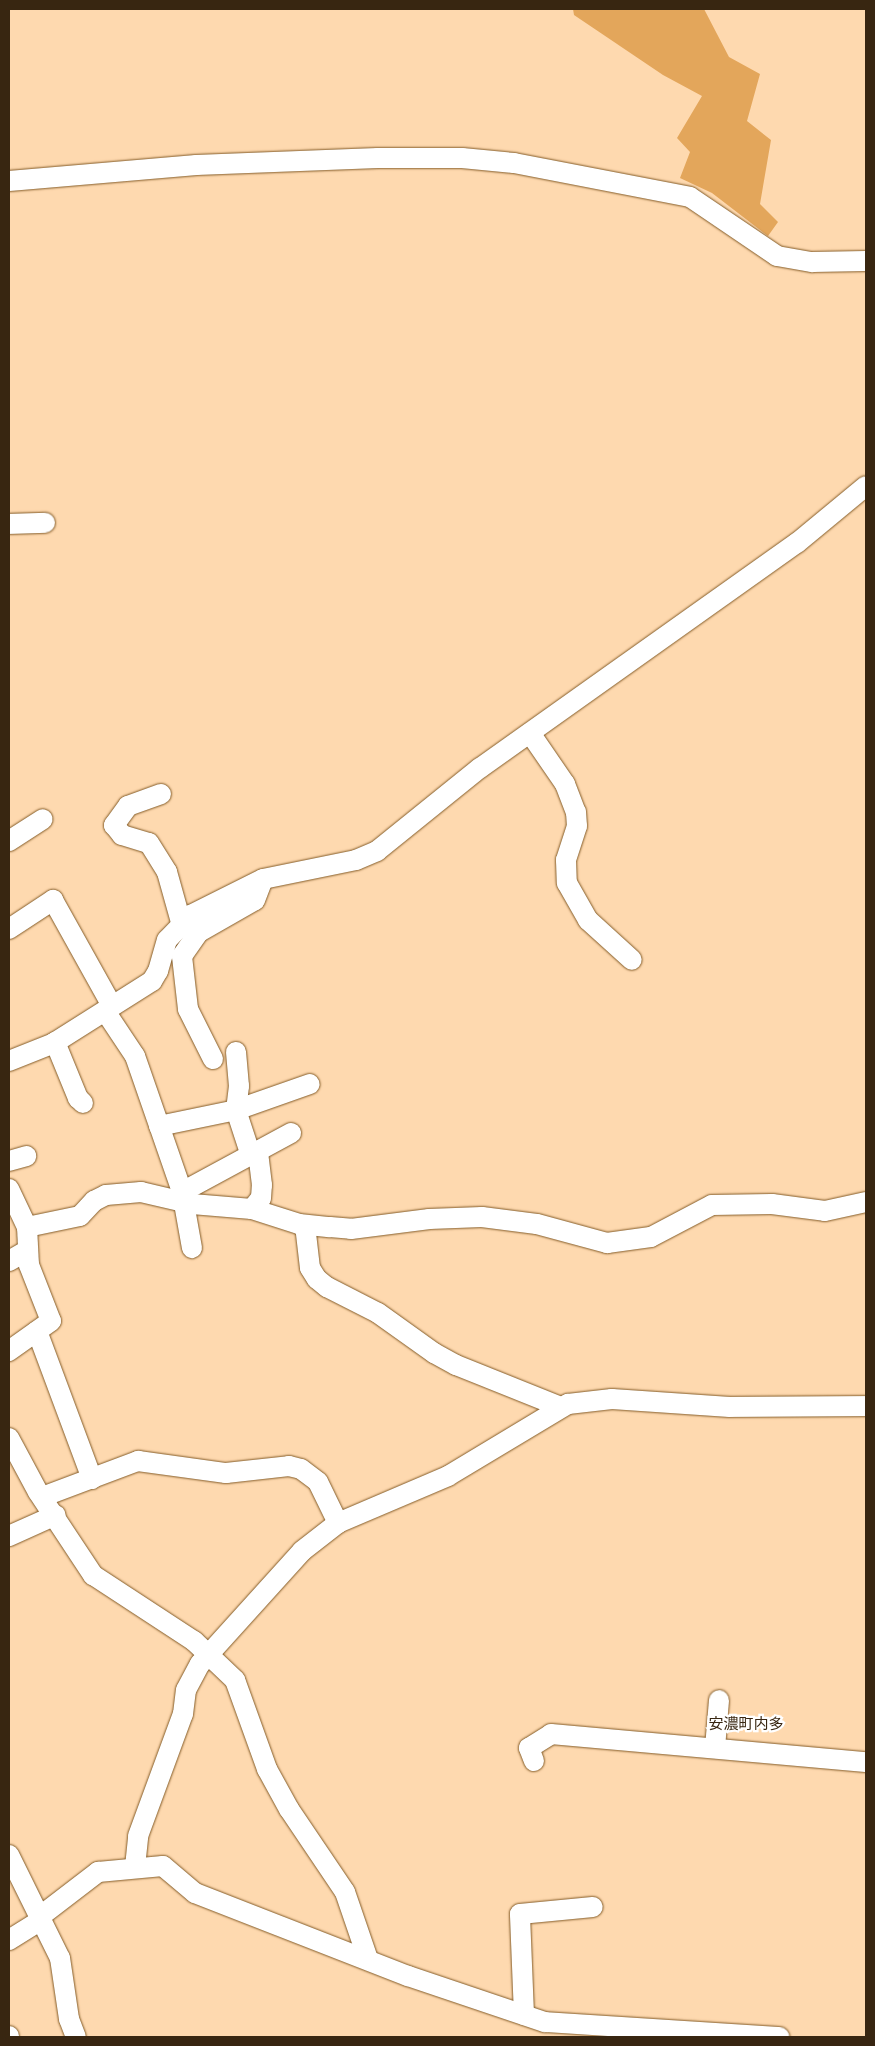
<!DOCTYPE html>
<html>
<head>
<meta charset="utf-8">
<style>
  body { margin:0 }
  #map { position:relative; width:875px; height:2046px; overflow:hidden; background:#fed9af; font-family:Georgia,"Noto Sans JP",serif }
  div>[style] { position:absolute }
  .forest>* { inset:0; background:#e3a65b }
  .roads { filter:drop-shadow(0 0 1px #845c28) drop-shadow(0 0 1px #845c28) }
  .minor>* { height:20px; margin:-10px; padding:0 10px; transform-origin:10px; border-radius:10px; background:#fff }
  span { translate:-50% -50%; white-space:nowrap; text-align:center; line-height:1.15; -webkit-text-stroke:4.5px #fff; paint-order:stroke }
  .quarter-label { font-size:15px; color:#382611 }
  .frame { position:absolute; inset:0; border:10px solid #382611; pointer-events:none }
</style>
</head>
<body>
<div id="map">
  <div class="forest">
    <i style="clip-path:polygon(573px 9px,704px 9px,729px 57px,760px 74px,747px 121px,771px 140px,760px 204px,778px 222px,768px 236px,712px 193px,680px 178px,690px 152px,677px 138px,702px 96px,663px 75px,574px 15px)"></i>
  </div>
  <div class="roads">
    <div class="minor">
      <i style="left:9px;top:181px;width:188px;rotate:-4.9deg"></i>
      <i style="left:196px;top:165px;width:182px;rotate:-2.2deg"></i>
      <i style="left:378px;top:158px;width:84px"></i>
      <i style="left:462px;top:158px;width:52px;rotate:5.5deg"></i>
      <i style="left:514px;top:163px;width:179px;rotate:10.9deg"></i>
      <i style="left:690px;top:197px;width:105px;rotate:34.1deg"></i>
      <i style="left:777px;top:256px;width:36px;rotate:10deg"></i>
      <i style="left:812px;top:262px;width:54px;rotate:-1.1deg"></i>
      <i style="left:9px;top:524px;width:36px;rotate:-2deg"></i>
      <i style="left:530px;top:733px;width:62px;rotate:55.5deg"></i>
      <i style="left:565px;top:784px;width:30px;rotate:69deg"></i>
      <i style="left:576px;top:812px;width:14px;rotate:86deg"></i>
      <i style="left:577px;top:826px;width:36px;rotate:108deg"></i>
      <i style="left:566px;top:860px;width:23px;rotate:88deg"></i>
      <i style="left:567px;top:883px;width:43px;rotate:60.4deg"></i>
      <i style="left:588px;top:920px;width:59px;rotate:42.3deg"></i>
      <i style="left:161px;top:794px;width:35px;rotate:160deg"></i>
      <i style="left:128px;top:806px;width:24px;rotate:126deg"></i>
      <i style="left:114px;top:825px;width:13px;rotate:51deg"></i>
      <i style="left:122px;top:835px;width:28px;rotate:17deg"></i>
      <i style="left:149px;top:843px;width:34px;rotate:58deg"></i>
      <i style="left:167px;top:872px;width:52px;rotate:74.4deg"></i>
      <i style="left:9px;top:841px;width:40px;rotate:-32.9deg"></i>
      <i style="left:9px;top:929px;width:53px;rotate:-33.4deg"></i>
      <i style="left:53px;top:900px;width:121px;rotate:60.9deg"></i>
      <i style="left:105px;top:1011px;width:54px;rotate:56.3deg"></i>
      <i style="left:135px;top:1056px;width:144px;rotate:70.9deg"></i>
      <i style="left:182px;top:1192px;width:57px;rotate:79.9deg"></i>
      <i style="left:55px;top:1042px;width:61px;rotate:67.7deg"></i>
      <i style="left:78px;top:1098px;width:7px;rotate:45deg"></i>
      <i style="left:236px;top:1052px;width:34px;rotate:85deg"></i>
      <i style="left:239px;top:1086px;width:24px;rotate:97deg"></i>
      <i style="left:236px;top:1110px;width:48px;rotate:71.9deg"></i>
      <i style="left:213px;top:1059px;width:56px;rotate:-116.6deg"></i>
      <i style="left:188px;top:1009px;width:53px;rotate:-96.5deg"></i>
      <i style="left:182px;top:956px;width:29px;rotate:-55deg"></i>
      <i style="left:199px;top:932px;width:64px;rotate:-29.7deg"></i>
      <i style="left:255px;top:900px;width:22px;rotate:-69deg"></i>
      <i style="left:9px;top:1061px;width:48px;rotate:-21.8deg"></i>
      <i style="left:54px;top:1043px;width:116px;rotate:-32.3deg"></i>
      <i style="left:152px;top:981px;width:12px;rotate:-59deg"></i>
      <i style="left:158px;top:971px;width:32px;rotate:-74deg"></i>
      <i style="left:167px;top:940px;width:35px;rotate:-46deg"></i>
      <i style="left:191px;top:915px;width:80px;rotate:-26.6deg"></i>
      <i style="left:263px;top:879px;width:95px;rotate:-11.5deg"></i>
      <i style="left:356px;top:860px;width:23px;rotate:-23deg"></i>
      <i style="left:377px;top:851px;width:132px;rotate:-38.9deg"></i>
      <i style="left:480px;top:768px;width:389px;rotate:-35.4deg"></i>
      <i style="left:797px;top:543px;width:89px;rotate:-39.6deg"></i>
      <i style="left:159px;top:1126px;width:79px;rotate:-11.7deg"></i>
      <i style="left:236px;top:1110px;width:78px;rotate:-19.4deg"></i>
      <i style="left:9px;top:1161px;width:18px;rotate:-16deg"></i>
      <i style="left:9px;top:1189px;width:42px;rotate:64.7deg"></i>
      <i style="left:27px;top:1227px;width:38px;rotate:87deg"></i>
      <i style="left:29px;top:1265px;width:60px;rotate:68.6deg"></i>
      <i style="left:51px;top:1321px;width:52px;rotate:144.5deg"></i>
      <i style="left:182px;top:1192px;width:124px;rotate:-28.4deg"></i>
      <i style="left:252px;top:1209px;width:14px;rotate:-51deg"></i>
      <i style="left:261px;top:1198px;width:13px;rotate:-86deg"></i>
      <i style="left:262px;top:1185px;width:32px;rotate:-97deg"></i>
      <i style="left:305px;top:1225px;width:43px;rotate:83.4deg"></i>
      <i style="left:310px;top:1268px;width:13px;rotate:58deg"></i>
      <i style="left:317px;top:1279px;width:13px;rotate:39deg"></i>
      <i style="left:327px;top:1287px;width:57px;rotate:27deg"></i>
      <i style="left:378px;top:1313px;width:69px;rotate:35.5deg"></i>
      <i style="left:434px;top:1353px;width:25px;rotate:29deg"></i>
      <i style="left:456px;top:1365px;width:113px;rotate:21.8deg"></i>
      <i style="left:27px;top:1227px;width:54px;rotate:-11.7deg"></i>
      <i style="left:80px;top:1216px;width:21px;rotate:-47deg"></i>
      <i style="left:94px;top:1201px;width:13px;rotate:-27deg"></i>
      <i style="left:106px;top:1195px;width:35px;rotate:-5deg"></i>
      <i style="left:141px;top:1192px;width:52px;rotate:13.2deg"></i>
      <i style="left:192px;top:1204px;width:60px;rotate:4.8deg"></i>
      <i style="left:252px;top:1209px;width:49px;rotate:17.7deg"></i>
      <i style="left:299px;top:1224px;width:31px;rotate:6deg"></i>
      <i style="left:330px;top:1227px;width:21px;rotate:5deg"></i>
      <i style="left:351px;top:1229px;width:79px;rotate:-7.3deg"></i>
      <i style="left:429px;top:1219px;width:53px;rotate:-2.2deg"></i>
      <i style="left:482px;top:1217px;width:55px;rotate:7.3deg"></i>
      <i style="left:537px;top:1224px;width:73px;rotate:15.2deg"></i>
      <i style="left:607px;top:1243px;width:44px;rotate:-7.8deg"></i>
      <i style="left:651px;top:1237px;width:69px;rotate:-27.7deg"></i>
      <i style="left:712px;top:1205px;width:60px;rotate:-1deg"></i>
      <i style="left:772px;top:1204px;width:53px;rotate:7.5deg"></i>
      <i style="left:825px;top:1211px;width:42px;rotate:-12.4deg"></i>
      <i style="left:9px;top:1261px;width:22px;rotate:-30deg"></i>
      <i style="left:37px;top:1331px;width:158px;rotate:69.6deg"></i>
      <i style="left:9px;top:1438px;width:61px;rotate:61.8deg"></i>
      <i style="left:38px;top:1492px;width:100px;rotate:56.5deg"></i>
      <i style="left:93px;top:1575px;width:121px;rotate:33.2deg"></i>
      <i style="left:194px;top:1641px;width:57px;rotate:43.6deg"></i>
      <i style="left:235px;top:1680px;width:95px;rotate:70.2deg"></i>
      <i style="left:267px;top:1769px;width:46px;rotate:61.2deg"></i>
      <i style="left:289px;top:1809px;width:100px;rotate:56deg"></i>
      <i style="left:345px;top:1892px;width:71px;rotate:71.1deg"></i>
      <i style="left:42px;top:1497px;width:103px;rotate:-20.6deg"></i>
      <i style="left:138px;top:1461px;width:89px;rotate:7.8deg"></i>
      <i style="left:226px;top:1473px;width:63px;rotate:-6.3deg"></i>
      <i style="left:289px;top:1466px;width:12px;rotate:14deg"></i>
      <i style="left:301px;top:1469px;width:21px;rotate:37deg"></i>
      <i style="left:318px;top:1482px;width:46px;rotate:64deg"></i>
      <i style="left:9px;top:1536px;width:51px;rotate:-24.1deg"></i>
      <i style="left:715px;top:1748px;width:48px;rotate:-85.2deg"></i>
      <i style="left:534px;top:1761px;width:14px;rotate:-111deg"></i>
      <i style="left:529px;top:1748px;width:26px;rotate:-32deg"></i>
      <i style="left:551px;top:1734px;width:316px;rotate:5.1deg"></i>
      <i style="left:9px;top:1855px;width:115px;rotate:63.7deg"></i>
      <i style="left:60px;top:1958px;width:62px;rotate:81.6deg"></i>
      <i style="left:69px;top:2019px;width:19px;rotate:69deg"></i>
      <i style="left:135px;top:1867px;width:31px;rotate:-84deg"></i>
      <i style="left:138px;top:1836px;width:130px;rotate:-69.8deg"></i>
      <i style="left:183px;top:1714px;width:24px;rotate:-83deg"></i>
      <i style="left:186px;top:1690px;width:30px;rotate:-62deg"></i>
      <i style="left:200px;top:1664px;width:152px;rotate:-47.9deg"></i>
      <i style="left:302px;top:1551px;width:46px;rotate:-37.9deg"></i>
      <i style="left:338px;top:1523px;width:120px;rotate:-23.1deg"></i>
      <i style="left:448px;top:1476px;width:140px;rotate:-31deg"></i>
      <i style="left:568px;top:1404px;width:44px;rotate:-6.5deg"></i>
      <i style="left:612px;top:1399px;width:118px;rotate:3.9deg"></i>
      <i style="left:730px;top:1407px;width:136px;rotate:-0.4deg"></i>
      <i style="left:38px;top:1918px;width:76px;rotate:-37.5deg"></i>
      <i style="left:98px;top:1872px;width:65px;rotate:-5.3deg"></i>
      <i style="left:163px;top:1866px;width:42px;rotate:40.2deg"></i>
      <i style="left:195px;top:1893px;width:229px;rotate:21.3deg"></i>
      <i style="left:408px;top:1976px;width:145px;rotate:18.6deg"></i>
      <i style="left:545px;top:2022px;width:235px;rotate:3.7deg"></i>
      <i style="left:9px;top:1940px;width:36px;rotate:-32deg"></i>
      <i style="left:524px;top:2015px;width:101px;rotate:-92.3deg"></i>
      <i style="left:520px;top:1914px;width:73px;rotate:-5.5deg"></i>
      <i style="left:9px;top:2036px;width:1px;rotate:90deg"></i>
    </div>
  </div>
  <div class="quarter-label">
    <span style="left:746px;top:1723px">安濃町内多</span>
  </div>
  <div class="frame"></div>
</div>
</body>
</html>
